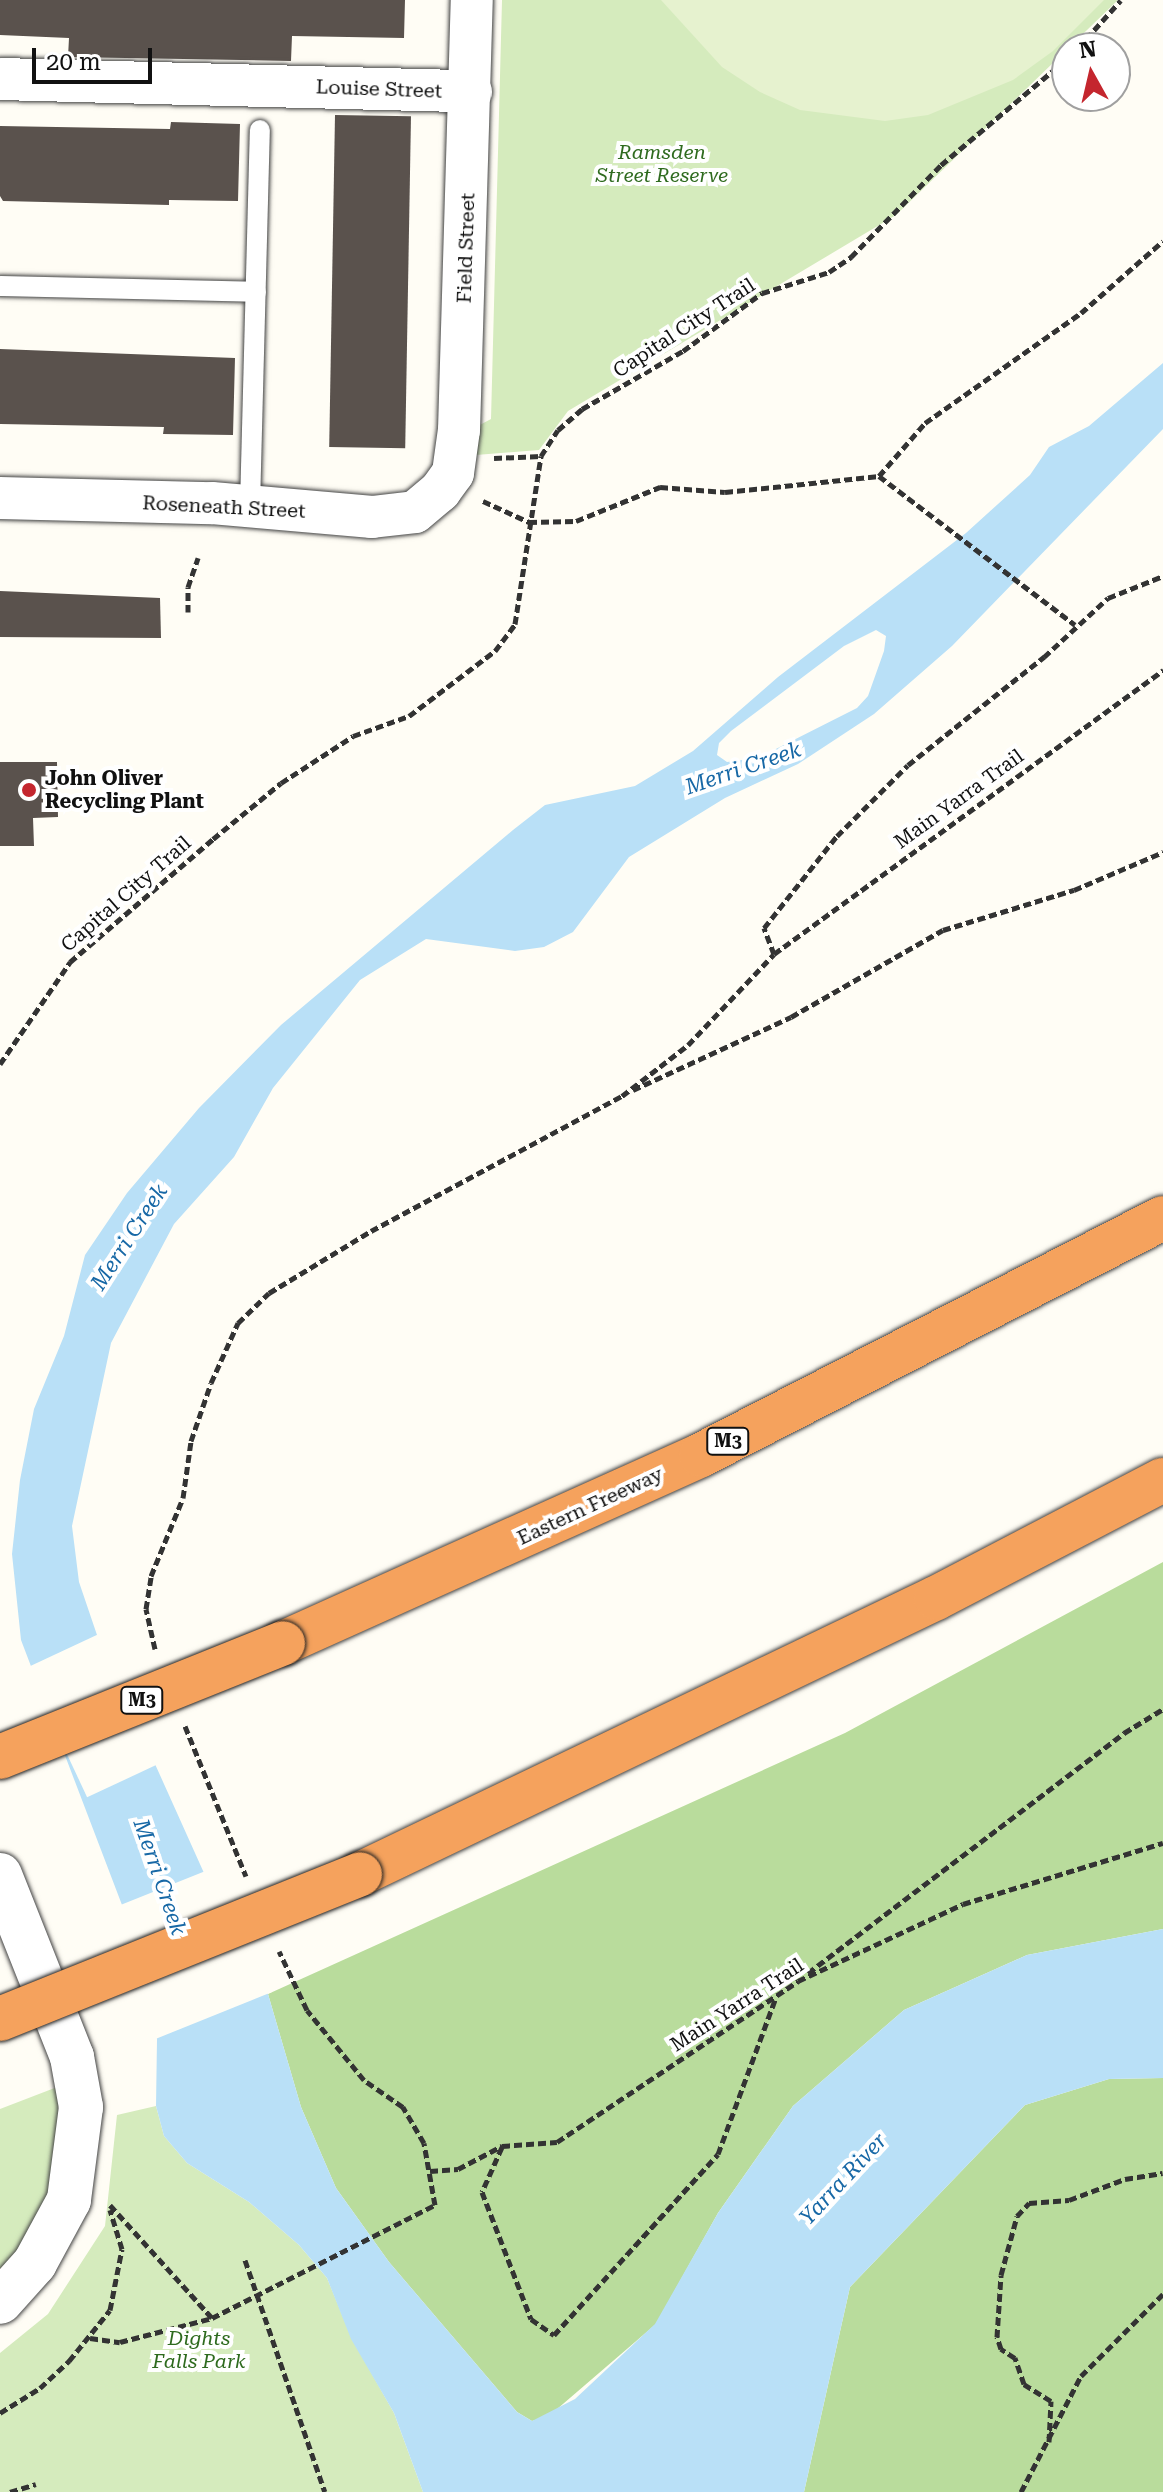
<!DOCTYPE html>
<html>
<head>
<meta charset="utf-8">
<style>
  body { margin:0 }
  #map { position:relative; width:1163px; height:2492px; overflow:hidden; background:#fffdf5; font-family:"Roboto Serif",serif }
  div>[style] { position:absolute }
  .green>* { inset:0; background:#d5ebbd }
  .forest>* { inset:0; background:#b9dc9c }
  .pitch>* { inset:0; background:#e6f2cf }
  .water>* { inset:0; background:#b9e0f7 }
  .pier>* { inset:0; background:#fffdf5; transform-origin:0 0 }
  .building>* { inset:0; background:#5a524d; transform-origin:0 0 }
  .path>* { height:5px; margin-top:-2.5px; transform-origin:0; background:repeating-linear-gradient(90deg,#333 0 8px,transparent 0 12px) }
  .roads { filter:drop-shadow(0 0 2px #444) drop-shadow(0 0 2px #444) }
  .service>* { height:20px; margin:-10px; padding:0 10px; transform-origin:10px; border-radius:10px; background:#fff }
  .minor>* { height:42px; margin:-21px; padding:0 21px; transform-origin:21px; border-radius:21px; background:#fff }
  .tertiary>* { height:44px; margin:-22px; padding:0 22px; transform-origin:22px; border-radius:22px; background:#fff }
  .motorway>* { height:44px; margin:-22px; padding:0 22px; transform-origin:22px; border-radius:22px; background:#f5a25d }
  .bridges { filter:drop-shadow(0 0 2px #222) drop-shadow(0 0 2px #222) }
  .motorway-bridge>* { height:44px; margin:-22px; padding:0 22px; transform-origin:22px; border-radius:22px; background:#f5a25d }
  .dots>* { width:22px; height:22px; translate:-50% -50%; box-sizing:border-box; border:4px solid #fff; border-radius:50% }
  span { translate:-50% -50%; white-space:nowrap; text-align:center; line-height:1.15; -webkit-text-stroke:8px #fff; paint-order:stroke }
  .shield-label span { padding:2px 6px; background:#fff; border:2px solid; border-radius:6px; -webkit-text-stroke-width:0 }
  .shield-label { font-size:18px; color:#111; font-weight:700 }
  .street-label { font-size:20px; color:#111 }
  .park-label { font-size:20px; color:#2f6b1f; font-style:italic }
  .poi-label { font-size:20px; color:#111; font-weight:700 }
  .left { translate:0 -50%; text-align:left }
  .water-label { font-size:22px; color:#1768a6; font-style:italic }
  .north { position:absolute; left:1051px; top:32px; width:80px; height:80px; box-sizing:border-box; background:#fff; border:2px solid #a0a0a0; border-radius:50%; rotate:352deg; font-size:22px; font-weight:700; line-height:32px; text-align:center; color:#111 }
  .north::after { content:''; display:block; margin:auto; width:28px; height:36px; background:#c4262e; clip-path:polygon(50% 0,100% 100%,50% 72%,0 100%) }
  .scale { position:absolute; left:32px; top:48px; width:120px; height:36px; box-sizing:border-box; border:4px solid #111; border-top:0; padding-left:10px; font-size:24px; line-height:28px; white-space:nowrap; color:#111; -webkit-text-stroke:6px #fff; paint-order:stroke }
</style>
</head>
<body>
<div id="map">
  <div class="green">
    <i style="clip-path:polygon(502px 0,1118px 0,896px 215px,568px 411px,539px 450px,476px 455px,476px 427px,491px 419px)"></i>
    <i style="clip-path:polygon(65px 2084px,61px 2176px,0 2282px,0 2109px)"></i>
    <i style="clip-path:polygon(156px 2106px,164px 2136px,187px 2163px,249px 2202px,299px 2245px,327px 2278px,352px 2339px,394px 2413px,423px 2492px,0 2492px,0 2353px,48px 2314px,105px 2226px,117px 2115px)"></i>
  </div>
  <div class="forest">
    <i style="clip-path:polygon(1163px 1562px,1163px 1929px,1027px 1955px,904px 2010px,793px 2106px,718px 2213px,656px 2324px,549px 2416px,532px 2421px,517px 2412px,389px 2262px,336px 2188px,301px 2107px,268px 1994px,845px 1733px)"></i>
    <i style="clip-path:polygon(1163px 2078px,1163px 2492px,804px 2492px,850px 2287px,1025px 2105px,1109px 2079px)"></i>
  </div>
  <div class="pitch">
    <i style="clip-path:polygon(661px 0,1104px 0,1053px 51px,1013px 80px,928px 115px,885px 121px,800px 110px,760px 92px,722px 67px)"></i>
  </div>
  <div class="water">
    <i style="clip-path:polygon(evenodd,1163px 363px,1163px 429px,952px 646px,874px 714px,798px 764px,725px 798px,629px 857px,573px 932px,544px 947px,515px 951px,426px 939px,360px 980px,273px 1088px,234px 1157px,174px 1224px,111px 1343px,72px 1526px,79px 1582px,97px 1635px,204px 1873px,268px 1994px,301px 2107px,336px 2188px,389px 2262px,517px 2412px,532px 2421px,575px 2399px,655px 2324px,718px 2213px,793px 2106px,904px 2010px,1027px 1955px,1163px 1929px,1163px 2078px,1109px 2079px,1025px 2105px,850px 2287px,804px 2492px,423px 2492px,394px 2413px,351px 2339px,327px 2278px,299px 2245px,249px 2202px,187px 2163px,164px 2136px,156px 2106px,157px 2039px,122px 1905px,21px 1640px,12px 1554px,20px 1480px,34px 1409px,64px 1336px,85px 1255px,127px 1193px,199px 1108px,281px 1025px,513px 830px,545px 805px,635px 786px,693px 751px,778px 677px,966px 533px,1030px 475px,1049px 447px,1089px 426px,1163px 363px,876px 630px,886px 636px,884px 651px,868px 696px,857px 708px,758px 758px,727px 762px,717px 755px,719px 743px,731px 731px,844px 646px,876px 630px)"></i>
  </div>
  <div class="pier">
    <i style="left:101px;top:1633px;width:143px;height:82px;rotate:65deg"></i>
    <i style="clip-path:polygon(208px 1870px,272px 1992px,153px 2040px,118px 1906px)"></i>
  </div>
  <div class="building">
    <i style="clip-path:polygon(0 0,405px 0,404px 38px,292px 36px,291px 61px,68px 57px,69px 38px,0 35px)"></i>
    <i style="left:335px;top:115px;width:76px;height:332px;rotate:1deg"></i>
    <i style="clip-path:polygon(171px 122px,240px 124px,238px 201px,169px 200px,169px 205px,3px 201px,0 196px,0 126px,170px 129px)"></i>
    <i style="clip-path:polygon(0 349px,235px 358px,233px 435px,163px 434px,164px 427px,0 424px)"></i>
    <i style="clip-path:polygon(0 591px,160px 598px,161px 638px,0 637px)"></i>
    <i style="clip-path:polygon(0 762px,57px 762px,58px 817px,33px 818px,34px 846px,0 846px)"></i>
  </div>
  <div class="path">
    <i style="left:1078px;top:48px;width:64px;rotate:-48.1deg"></i>
    <i style="left:494px;top:458px;width:47px;rotate:-2.4deg"></i>
    <i style="left:879px;top:476px;width:70px;rotate:-49deg"></i>
    <i style="left:925px;top:423px;width:191px;rotate:-35.2deg"></i>
    <i style="left:1081px;top:313px;width:109px;rotate:-41.3deg"></i>
    <i style="left:483px;top:501px;width:51px;rotate:24.5deg"></i>
    <i style="left:529px;top:522px;width:47px;rotate:-1.2deg"></i>
    <i style="left:576px;top:521px;width:91px;rotate:-22deg"></i>
    <i style="left:660px;top:487px;width:65px;rotate:4.4deg"></i>
    <i style="left:725px;top:492px;width:155px;rotate:-5.9deg"></i>
    <i style="left:879px;top:476px;width:246px;rotate:37.2deg"></i>
    <i style="left:188px;top:612px;width:25px;rotate:-90deg"></i>
    <i style="left:188px;top:587px;width:31px;rotate:-71deg"></i>
    <i style="left:774px;top:954px;width:28px;rotate:-111deg"></i>
    <i style="left:764px;top:928px;width:117px;rotate:-51.6deg"></i>
    <i style="left:837px;top:836px;width:100px;rotate:-45deg"></i>
    <i style="left:908px;top:765px;width:174px;rotate:-38.5deg"></i>
    <i style="left:1044px;top:657px;width:87px;rotate:-42.7deg"></i>
    <i style="left:1108px;top:598px;width:59px;rotate:-21.8deg"></i>
    <i style="left:0;top:1064px;width:124px;rotate:-55.5deg"></i>
    <i style="left:70px;top:962px;width:189px;rotate:-40.7deg"></i>
    <i style="left:213px;top:839px;width:88px;rotate:-39.5deg"></i>
    <i style="left:281px;top:783px;width:86px;rotate:-33.1deg"></i>
    <i style="left:353px;top:736px;width:59px;rotate:-19.7deg"></i>
    <i style="left:409px;top:716px;width:108px;rotate:-37.1deg"></i>
    <i style="left:495px;top:651px;width:34px;rotate:-53deg"></i>
    <i style="left:515px;top:624px;width:170px;rotate:-81.2deg"></i>
    <i style="left:541px;top:456px;width:31px;rotate:-57deg"></i>
    <i style="left:558px;top:430px;width:32px;rotate:-41deg"></i>
    <i style="left:582px;top:409px;width:116px;rotate:-29.9deg"></i>
    <i style="left:683px;top:351px;width:98px;rotate:-36.3deg"></i>
    <i style="left:762px;top:293px;width:70px;rotate:-17.4deg"></i>
    <i style="left:829px;top:272px;width:27px;rotate:-34deg"></i>
    <i style="left:851px;top:257px;width:129px;rotate:-45.6deg"></i>
    <i style="left:941px;top:165px;width:165px;rotate:-40.1deg"></i>
    <i style="left:633px;top:1090px;width:174px;rotate:-24.8deg"></i>
    <i style="left:791px;top:1017px;width:175px;rotate:-29.8deg"></i>
    <i style="left:943px;top:930px;width:137px;rotate:-17deg"></i>
    <i style="left:1074px;top:890px;width:97px;rotate:-23.1deg"></i>
    <i style="left:155px;top:1649px;width:41px;rotate:-102.7deg"></i>
    <i style="left:146px;top:1609px;width:33px;rotate:-81deg"></i>
    <i style="left:151px;top:1576px;width:84px;rotate:-67.7deg"></i>
    <i style="left:183px;top:1498px;width:58px;rotate:-82deg"></i>
    <i style="left:191px;top:1441px;width:61px;rotate:-71deg"></i>
    <i style="left:211px;top:1383px;width:66px;rotate:-65.8deg"></i>
    <i style="left:238px;top:1323px;width:43px;rotate:-44.1deg"></i>
    <i style="left:269px;top:1293px;width:119px;rotate:-31.3deg"></i>
    <i style="left:371px;top:1231px;width:285px;rotate:-28.3deg"></i>
    <i style="left:622px;top:1096px;width:83px;rotate:-37.7deg"></i>
    <i style="left:688px;top:1045px;width:125px;rotate:-46.6deg"></i>
    <i style="left:774px;top:954px;width:482px;rotate:-36.1deg"></i>
    <i style="left:185px;top:1726px;width:162px;rotate:67.9deg"></i>
    <i style="left:808px;top:1973px;width:397px;rotate:-37.2deg"></i>
    <i style="left:1124px;top:1733px;width:46px;rotate:-31.6deg"></i>
    <i style="left:502px;top:2147px;width:49px;rotate:114deg"></i>
    <i style="left:482px;top:2192px;width:136px;rotate:68.9deg"></i>
    <i style="left:531px;top:2319px;width:28px;rotate:35deg"></i>
    <i style="left:554px;top:2335px;width:244px;rotate:-47.8deg"></i>
    <i style="left:718px;top:2154px;width:167px;rotate:-69.7deg"></i>
    <i style="left:430px;top:2171px;width:28px;rotate:-4deg"></i>
    <i style="left:458px;top:2169px;width:50px;rotate:-27.6deg"></i>
    <i style="left:502px;top:2146px;width:55px;rotate:-4.2deg"></i>
    <i style="left:557px;top:2142px;width:290px;rotate:-33.7deg"></i>
    <i style="left:798px;top:1981px;width:182px;rotate:-25deg"></i>
    <i style="left:963px;top:1904px;width:209px;rotate:-17deg"></i>
    <i style="left:110px;top:2205px;width:152px;rotate:47.9deg"></i>
    <i style="left:245px;top:2260px;width:245px;rotate:71deg"></i>
    <i style="left:90px;top:2338px;width:30px;rotate:8deg"></i>
    <i style="left:120px;top:2342px;width:95px;rotate:-14.6deg"></i>
    <i style="left:212px;top:2318px;width:250px;rotate:-26.9deg"></i>
    <i style="left:435px;top:2205px;width:63px;rotate:-100.1deg"></i>
    <i style="left:424px;top:2143px;width:42px;rotate:-120.3deg"></i>
    <i style="left:403px;top:2107px;width:47px;rotate:-145.3deg"></i>
    <i style="left:364px;top:2080px;width:90px;rotate:-129.2deg"></i>
    <i style="left:307px;top:2010px;width:65px;rotate:-115.4deg"></i>
    <i style="left:0;top:2413px;width:47px;rotate:-32deg"></i>
    <i style="left:40px;top:2388px;width:40px;rotate:-43deg"></i>
    <i style="left:69px;top:2361px;width:65px;rotate:-51.2deg"></i>
    <i style="left:110px;top:2310px;width:62px;rotate:-78.9deg"></i>
    <i style="left:122px;top:2249px;width:41px;rotate:-107.1deg"></i>
    <i style="left:1049px;top:2442px;width:41px;rotate:-87.2deg"></i>
    <i style="left:1051px;top:2401px;width:32px;rotate:-148deg"></i>
    <i style="left:1024px;top:2384px;width:28px;rotate:-109deg"></i>
    <i style="left:1015px;top:2358px;width:17px;rotate:-147deg"></i>
    <i style="left:1001px;top:2349px;width:13px;rotate:-108deg"></i>
    <i style="left:997px;top:2337px;width:62px;rotate:-86.3deg"></i>
    <i style="left:1001px;top:2275px;width:61px;rotate:-74.8deg"></i>
    <i style="left:1017px;top:2216px;width:18px;rotate:-47deg"></i>
    <i style="left:1029px;top:2203px;width:40px;rotate:-4.3deg"></i>
    <i style="left:1069px;top:2200px;width:60px;rotate:-20.6deg"></i>
    <i style="left:1125px;top:2179px;width:38px;rotate:-9deg"></i>
    <i style="left:10px;top:2492px;width:27px;rotate:-17deg"></i>
    <i style="left:1021px;top:2492px;width:131px;rotate:-62.7deg"></i>
    <i style="left:1081px;top:2376px;width:116px;rotate:-45deg"></i>
  </div>
  <div class="roads">
    <div class="service">
      <i style="left:0;top:286px;width:256px;rotate:1.3deg"></i>
      <i style="left:250px;top:506px;width:376px;rotate:-88.5deg"></i>
    </div>
    <div class="minor">
      <i style="left:0;top:79px;width:471px;rotate:1.5deg"></i>
      <i style="left:0;top:498px;width:212px;rotate:1.4deg"></i>
      <i style="left:212px;top:503px;width:161px;rotate:5deg"></i>
      <i style="left:372px;top:517px;width:43px;rotate:-6.6deg"></i>
      <i style="left:415px;top:512px;width:33px;rotate:-40deg"></i>
      <i style="left:440px;top:491px;width:22px;rotate:-54deg"></i>
      <i style="left:453px;top:473px;width:43px;rotate:-82.1deg"></i>
      <i style="left:459px;top:430px;width:430px;rotate:-88.3deg"></i>
    </div>
    <div class="tertiary">
      <i style="left:0;top:1875px;width:196px;rotate:68.4deg"></i>
      <i style="left:72px;top:2057px;width:51px;rotate:79.8deg"></i>
      <i style="left:81px;top:2107px;width:94px;rotate:97.4deg"></i>
      <i style="left:69px;top:2200px;width:72px;rotate:118.4deg"></i>
      <i style="left:35px;top:2263px;width:52px;rotate:131.9deg"></i>
    </div>
    <div class="motorway">
      <i style="left:283px;top:1643px;width:458px;rotate:-24.2deg"></i>
      <i style="left:701px;top:1455px;width:519px;rotate:-27.16deg"></i>
      <i style="left:360px;top:1874px;width:639px;rotate:-25.6deg"></i>
      <i style="left:936px;top:1598px;width:256px;rotate:-27.5deg"></i>
    </div>
  </div>
  <div class="bridges">
    <div class="motorway-bridge">
      <i style="left:0;top:1757px;width:305px;rotate:-21.9deg"></i>
      <i style="left:0;top:2019px;width:388px;rotate:-21.9deg"></i>
    </div>
  </div>
  <div class="dots">
    <i style="left:29px;top:790px;background:#c4262e"></i>
  </div>
  <div class="shield-label">
    <span style="left:728px;top:1441px">M3</span>
    <span style="left:142px;top:1700px">M3</span>
  </div>
  <div class="street-label">
    <span style="left:379px;top:89px;rotate:2deg">Louise Street</span>
    <span style="left:466px;top:248px;rotate:-88deg">Field Street</span>
    <span style="left:684px;top:328px;rotate:-33deg">Capital City Trail</span>
    <span style="left:224px;top:507px;rotate:3deg">Roseneath Street</span>
    <span style="left:959px;top:799px;rotate:-36deg">Main Yarra Trail</span>
    <span style="left:126px;top:894px;rotate:-41deg">Capital City Trail</span>
    <span style="left:590px;top:1506px;rotate:-25deg">Eastern Freeway</span>
    <span style="left:737px;top:2005px;rotate:-33deg">Main Yarra Trail</span>
  </div>
  <div class="park-label">
    <span style="left:662px;top:164px">Ramsden<br>Street Reserve</span>
    <span style="left:199px;top:2350px">Dights<br>Falls Park</span>
  </div>
  <div class="poi-label">
    <span class="left" style="left:45px;top:790px">John Oliver<br>Recycling Plant</span>
  </div>
  <div class="water-label">
    <span style="left:743px;top:768px;rotate:-19deg">Merri Creek</span>
    <span style="left:129px;top:1237px;rotate:-57deg">Merri Creek</span>
    <span style="left:160px;top:1877px;rotate:71deg">Merri Creek</span>
    <span style="left:843px;top:2179px;rotate:-47deg">Yarra River</span>
  </div>
  <div class="north">N</div>
  <div class="scale">20 m</div>
</div>
</body>
</html>
